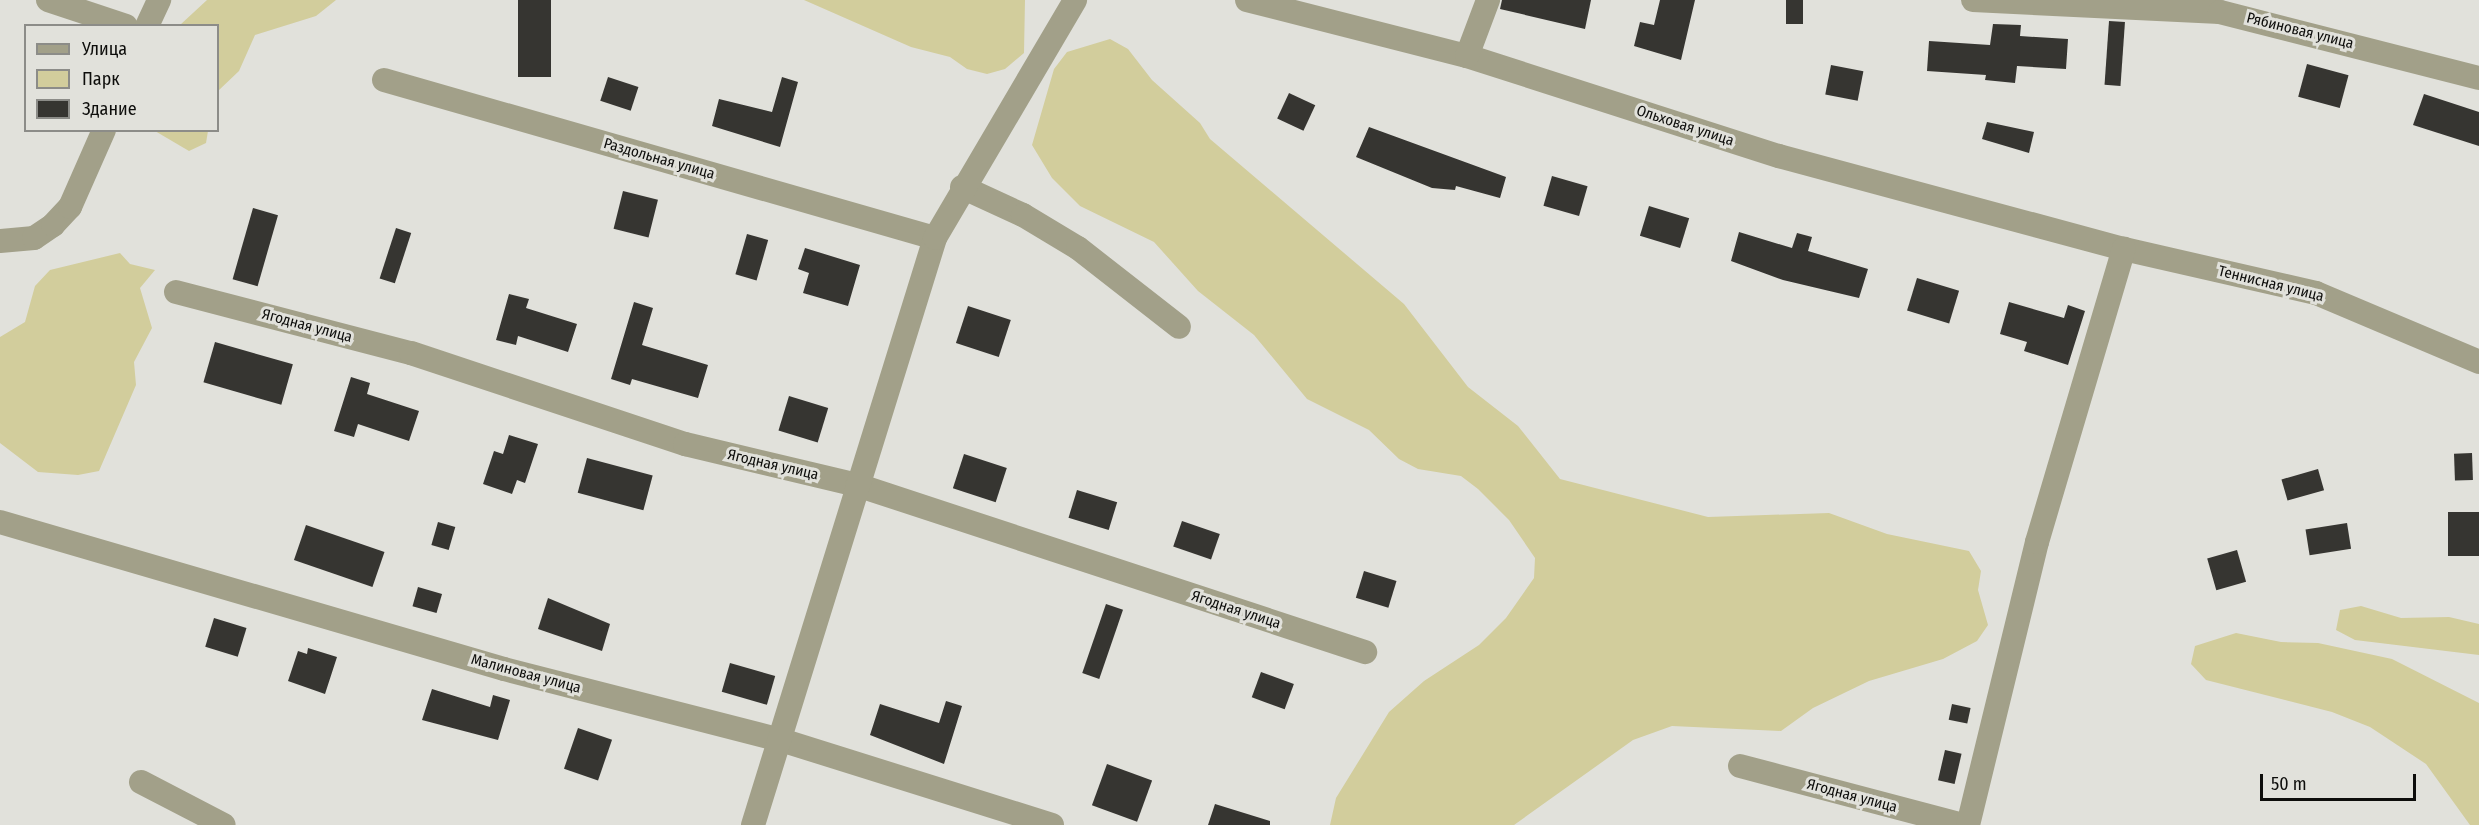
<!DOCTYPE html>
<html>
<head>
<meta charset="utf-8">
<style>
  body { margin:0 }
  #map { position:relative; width:2479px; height:825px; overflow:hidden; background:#e1e1db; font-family:"Fira Sans Condensed",sans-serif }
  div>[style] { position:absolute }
  .green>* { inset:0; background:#d2cd9c }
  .building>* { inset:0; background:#363531; transform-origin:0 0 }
  .minor>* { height:24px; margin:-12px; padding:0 12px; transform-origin:12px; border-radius:12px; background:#a2a089 }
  span { translate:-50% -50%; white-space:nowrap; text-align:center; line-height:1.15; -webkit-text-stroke:6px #e1e1db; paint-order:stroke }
  .street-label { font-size:15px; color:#0d0d0b }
  .legend { position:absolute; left:24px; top:24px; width:195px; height:108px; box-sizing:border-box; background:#e1e1db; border:2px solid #8c8c88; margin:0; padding:8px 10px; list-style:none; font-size:18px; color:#0d0d0b }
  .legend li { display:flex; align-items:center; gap:12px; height:30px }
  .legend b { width:30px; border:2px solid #8c8c88 }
  .scale { position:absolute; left:2260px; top:774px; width:156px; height:27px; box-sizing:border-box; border:3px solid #0d0d0b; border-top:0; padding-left:8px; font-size:18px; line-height:21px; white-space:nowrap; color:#0d0d0b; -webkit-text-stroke:4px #e1e1db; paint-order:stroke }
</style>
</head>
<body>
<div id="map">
  <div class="green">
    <i style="clip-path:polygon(207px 0,336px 0,316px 16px,255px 35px,239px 71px,218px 91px,218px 26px,180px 25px)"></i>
    <i style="clip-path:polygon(804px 0,1025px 0,1024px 53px,1005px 69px,987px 74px,967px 69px,950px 57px,911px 47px)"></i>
    <i style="clip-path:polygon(1110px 39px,1128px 49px,1152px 80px,1200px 123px,1210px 139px,1404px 304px,1468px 387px,1518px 426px,1560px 479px,1708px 517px,1829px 513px,1887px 534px,1969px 551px,1981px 571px,1978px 590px,1988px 625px,1977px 641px,1943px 659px,1869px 681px,1813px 708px,1781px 731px,1672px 726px,1633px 740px,1514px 825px,1330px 825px,1336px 798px,1389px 712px,1424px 681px,1479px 645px,1506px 618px,1534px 578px,1535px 558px,1509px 520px,1478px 489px,1461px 476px,1418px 469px,1399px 459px,1369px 430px,1307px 399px,1254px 335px,1198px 291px,1154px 242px,1080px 206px,1052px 178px,1032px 145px,1054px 69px,1067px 52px)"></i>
    <i style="clip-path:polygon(155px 131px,208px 131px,206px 143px,189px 151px)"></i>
    <i style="clip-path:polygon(120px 253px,130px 264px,155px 270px,140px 288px,152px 328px,134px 362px,136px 385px,99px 471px,78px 475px,38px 472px,0 443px,0 337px,25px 322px,35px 286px,50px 270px)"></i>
    <i style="clip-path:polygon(2361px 606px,2401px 618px,2449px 617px,2479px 624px,2479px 655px,2355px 640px,2336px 630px,2340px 610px)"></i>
    <i style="clip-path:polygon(2236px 633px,2281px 642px,2318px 643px,2392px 659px,2479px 703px,2479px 825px,2470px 825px,2426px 764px,2370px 727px,2332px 712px,2206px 680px,2191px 664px,2195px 646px)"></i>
  </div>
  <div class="building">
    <i style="left:518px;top:0;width:33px;height:77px"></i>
    <i style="clip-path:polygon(1502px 0,1591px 0,1585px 29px,1500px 9px)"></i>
    <i style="clip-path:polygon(1660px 0,1695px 0,1681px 60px,1634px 46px,1640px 22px,1654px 25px)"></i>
    <i style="left:1786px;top:0;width:17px;height:24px"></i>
    <i style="left:2109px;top:21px;width:16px;height:64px;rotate:4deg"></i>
    <i style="clip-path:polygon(1993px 24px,2021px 25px,2020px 36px,2068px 39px,2066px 69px,2017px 66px,2015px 83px,1985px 80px,1986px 75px,1927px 71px,1929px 41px,1990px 45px)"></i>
    <i style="left:2307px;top:64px;width:43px;height:34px;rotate:15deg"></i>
    <i style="left:1831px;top:65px;width:33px;height:30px;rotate:11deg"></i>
    <i style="left:608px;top:77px;width:32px;height:25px;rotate:18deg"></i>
    <i style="clip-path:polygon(782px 77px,798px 82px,780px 147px,712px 126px,719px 99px,772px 112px)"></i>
    <i style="left:1289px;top:93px;width:29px;height:28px;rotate:25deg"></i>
    <i style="clip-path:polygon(2424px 94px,2479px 112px,2479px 146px,2413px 125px)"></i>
    <i style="clip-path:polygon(1987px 122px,2034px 132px,2029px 153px,1982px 139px)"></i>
    <i style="clip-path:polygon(1369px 127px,1506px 177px,1500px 198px,1456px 186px,1455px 190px,1432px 188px,1356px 157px)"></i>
    <i style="left:1552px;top:176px;width:37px;height:31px;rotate:16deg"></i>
    <i style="left:623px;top:191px;width:36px;height:39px;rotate:14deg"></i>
    <i style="left:1649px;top:206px;width:42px;height:31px;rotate:17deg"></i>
    <i style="left:253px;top:208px;width:26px;height:74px;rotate:16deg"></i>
    <i style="left:396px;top:228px;width:16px;height:53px;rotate:18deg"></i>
    <i style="clip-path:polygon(1739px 232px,1792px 248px,1797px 233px,1812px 237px,1808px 251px,1868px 269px,1859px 298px,1783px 280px,1731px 261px)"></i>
    <i style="left:747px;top:234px;width:22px;height:42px;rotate:16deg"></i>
    <i style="clip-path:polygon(805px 248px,860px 265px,848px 306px,803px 293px,809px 273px,798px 269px)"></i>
    <i style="left:1917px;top:278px;width:44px;height:34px;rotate:17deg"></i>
    <i style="clip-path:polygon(509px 294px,529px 299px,526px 308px,577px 324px,568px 352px,518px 336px,516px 345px,496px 340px)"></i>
    <i style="clip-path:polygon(634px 302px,653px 308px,642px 345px,708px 365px,698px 398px,632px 379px,630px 385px,611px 379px)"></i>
    <i style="clip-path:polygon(2009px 302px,2064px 318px,2068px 305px,2085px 311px,2068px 365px,2024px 351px,2027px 342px,2000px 334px)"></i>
    <i style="left:968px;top:306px;width:45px;height:39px;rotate:18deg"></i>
    <i style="left:215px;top:342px;width:81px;height:42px;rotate:16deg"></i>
    <i style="clip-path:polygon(351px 377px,370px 383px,367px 394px,419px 411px,409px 441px,358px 424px,354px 437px,334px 431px)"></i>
    <i style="left:789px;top:396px;width:41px;height:36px;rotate:17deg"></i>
    <i style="clip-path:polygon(509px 435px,538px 444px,525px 483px,517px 480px,512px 494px,483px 484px,494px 451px,503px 454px)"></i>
    <i style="left:2472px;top:453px;width:27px;height:18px;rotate:88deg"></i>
    <i style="left:964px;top:454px;width:45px;height:36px;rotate:18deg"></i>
    <i style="left:587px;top:458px;width:68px;height:36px;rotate:15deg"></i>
    <i style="left:2318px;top:469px;width:22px;height:38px;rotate:74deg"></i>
    <i style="left:1077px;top:490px;width:42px;height:29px;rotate:17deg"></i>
    <i style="left:2479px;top:512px;width:44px;height:31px;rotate:90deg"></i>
    <i style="left:1182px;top:521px;width:40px;height:27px;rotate:19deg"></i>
    <i style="left:438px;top:522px;width:18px;height:24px;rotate:16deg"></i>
    <i style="left:2347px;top:523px;width:26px;height:42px;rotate:81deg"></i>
    <i style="left:306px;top:525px;width:83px;height:37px;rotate:19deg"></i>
    <i style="left:2237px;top:550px;width:33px;height:31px;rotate:74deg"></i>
    <i style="left:1364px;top:571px;width:34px;height:28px;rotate:17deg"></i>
    <i style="left:418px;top:587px;width:25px;height:20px;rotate:16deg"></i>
    <i style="clip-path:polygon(548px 598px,610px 624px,602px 651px,538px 629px)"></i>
    <i style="left:1106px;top:604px;width:18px;height:73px;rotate:19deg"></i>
    <i style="left:214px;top:618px;width:34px;height:30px;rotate:17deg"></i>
    <i style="clip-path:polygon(308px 648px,337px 657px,325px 694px,288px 681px,298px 651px,307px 654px)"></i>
    <i style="left:730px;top:663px;width:47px;height:30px;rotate:16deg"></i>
    <i style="left:1261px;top:672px;width:35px;height:27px;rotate:20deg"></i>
    <i style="clip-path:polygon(432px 689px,490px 707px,493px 695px,510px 700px,498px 740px,422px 720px)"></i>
    <i style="clip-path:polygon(946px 701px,962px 706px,944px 764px,870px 735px,880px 704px,939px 723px)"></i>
    <i style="left:1952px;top:704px;width:19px;height:16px;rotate:12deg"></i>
    <i style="left:578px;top:728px;width:36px;height:43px;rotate:19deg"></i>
    <i style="left:1945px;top:750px;width:17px;height:31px;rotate:13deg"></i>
    <i style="left:1107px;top:764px;width:48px;height:44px;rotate:20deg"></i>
    <i style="clip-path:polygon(1215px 804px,1270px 821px,1270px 825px,1208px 825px)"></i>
  </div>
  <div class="minor">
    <i style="left:48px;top:0;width:82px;rotate:18.4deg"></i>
    <i style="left:1247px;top:0;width:227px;rotate:14.3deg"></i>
    <i style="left:1467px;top:56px;width:328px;rotate:17.8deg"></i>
    <i style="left:1779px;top:156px;width:357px;rotate:15.1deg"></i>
    <i style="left:2124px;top:249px;width:197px;rotate:12.9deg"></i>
    <i style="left:2316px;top:293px;width:177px;rotate:22.9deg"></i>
    <i style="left:1973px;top:0;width:247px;rotate:2.8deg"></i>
    <i style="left:2220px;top:12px;width:267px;rotate:14.3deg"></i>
    <i style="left:147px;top:26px;width:29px;rotate:-65deg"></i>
    <i style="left:1467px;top:56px;width:60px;rotate:-69.4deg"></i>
    <i style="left:384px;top:80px;width:573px;rotate:16deg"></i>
    <i style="left:962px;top:187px;width:67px;rotate:24.7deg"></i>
    <i style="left:1023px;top:215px;width:64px;rotate:31deg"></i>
    <i style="left:1078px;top:248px;width:128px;rotate:38deg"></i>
    <i style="left:0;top:241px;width:34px;rotate:-5deg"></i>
    <i style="left:34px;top:238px;width:23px;rotate:-34deg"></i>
    <i style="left:53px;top:225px;width:25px;rotate:-47deg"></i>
    <i style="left:70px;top:207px;width:84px;rotate:-66.2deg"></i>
    <i style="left:176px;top:292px;width:243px;rotate:14.6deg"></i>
    <i style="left:411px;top:353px;width:289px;rotate:18.4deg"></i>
    <i style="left:685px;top:444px;width:177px;rotate:13.4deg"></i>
    <i style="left:857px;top:485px;width:535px;rotate:18.2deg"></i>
    <i style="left:0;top:522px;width:525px;rotate:16.26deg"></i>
    <i style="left:504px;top:669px;width:286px;rotate:14.4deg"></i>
    <i style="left:781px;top:740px;width:284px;rotate:17.4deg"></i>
    <i style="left:1740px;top:766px;width:232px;rotate:14.8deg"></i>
    <i style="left:141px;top:782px;width:93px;rotate:27.4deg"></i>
    <i style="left:753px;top:825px;width:615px;rotate:-72.77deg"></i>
    <i style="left:935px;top:238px;width:276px;rotate:-59.5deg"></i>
    <i style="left:1968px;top:825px;width:291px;rotate:-76.3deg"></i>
    <i style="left:2037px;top:542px;width:306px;rotate:-73.5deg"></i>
  </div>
  <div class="street-label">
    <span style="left:2300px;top:31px;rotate:14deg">Рябиновая улица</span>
    <span style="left:1685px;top:126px;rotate:18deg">Ольховая улица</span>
    <span style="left:659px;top:159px;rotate:16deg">Раздольная улица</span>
    <span style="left:2271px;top:284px;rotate:14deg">Теннисная улица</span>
    <span style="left:307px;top:326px;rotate:15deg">Ягодная улица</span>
    <span style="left:773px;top:465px;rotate:13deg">Ягодная улица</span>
    <span style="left:1236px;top:610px;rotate:18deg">Ягодная улица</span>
    <span style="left:526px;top:674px;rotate:15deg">Малиновая улица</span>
    <span style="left:1852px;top:796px;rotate:15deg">Ягодная улица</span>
  </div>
  <ul class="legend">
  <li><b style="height:8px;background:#a2a089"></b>Улица</li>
  <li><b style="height:16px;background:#d2cd9c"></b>Парк</li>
  <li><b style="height:16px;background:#363531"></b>Здание</li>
  </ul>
  <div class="scale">50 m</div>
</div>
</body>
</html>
